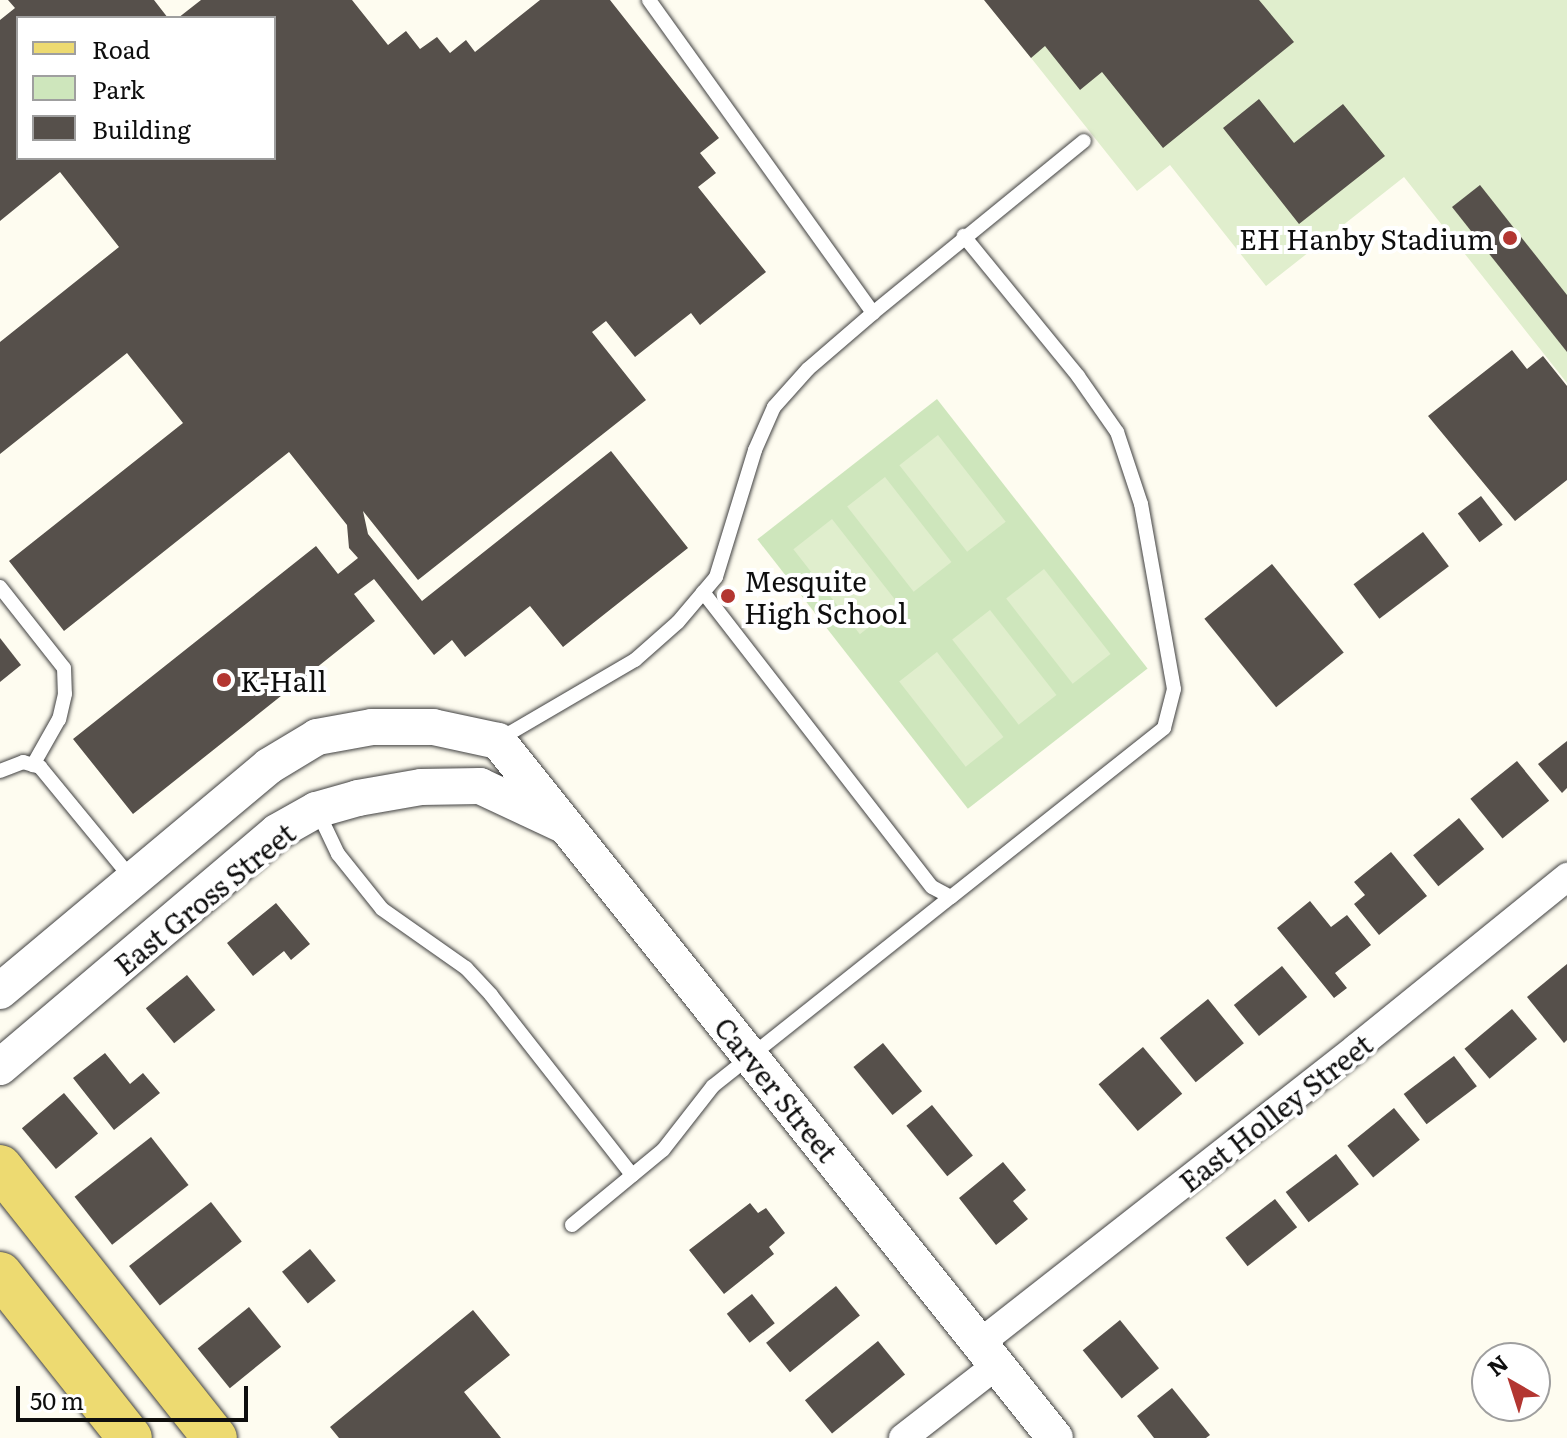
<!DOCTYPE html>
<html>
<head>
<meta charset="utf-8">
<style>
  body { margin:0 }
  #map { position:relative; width:1567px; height:1438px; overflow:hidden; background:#fefcf0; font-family:Literata,serif }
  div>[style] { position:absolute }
  .green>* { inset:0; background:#cee6bc; transform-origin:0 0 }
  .pitch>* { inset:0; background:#e0eecd; transform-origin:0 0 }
  .building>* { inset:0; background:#56504b; transform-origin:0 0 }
  .roads { filter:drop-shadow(0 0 2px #414141) drop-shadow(0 0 2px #414141) }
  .service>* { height:14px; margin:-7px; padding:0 7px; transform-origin:7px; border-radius:7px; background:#fff }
  .minor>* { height:28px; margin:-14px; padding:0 14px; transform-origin:14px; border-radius:14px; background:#fff }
  .tertiary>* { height:36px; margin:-18px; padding:0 18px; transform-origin:18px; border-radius:18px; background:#fff }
  .primary>* { height:44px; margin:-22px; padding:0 22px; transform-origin:22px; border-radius:22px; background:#edda71 }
  .dots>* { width:22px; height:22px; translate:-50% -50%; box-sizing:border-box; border:4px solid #fff; border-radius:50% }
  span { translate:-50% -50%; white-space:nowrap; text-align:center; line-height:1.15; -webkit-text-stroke:8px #fff; paint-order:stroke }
  .poi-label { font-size:28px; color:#0e0e0e }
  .right { translate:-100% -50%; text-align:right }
  .left { translate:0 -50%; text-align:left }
  .street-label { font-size:28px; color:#0e0e0e }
  .legend { position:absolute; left:16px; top:16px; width:260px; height:144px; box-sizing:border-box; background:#fff; border:2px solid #9f9f9f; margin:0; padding:10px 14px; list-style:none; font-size:24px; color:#0e0e0e }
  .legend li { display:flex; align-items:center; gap:16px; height:40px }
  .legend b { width:40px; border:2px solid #9f9f9f }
  .north { position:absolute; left:1471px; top:1342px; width:80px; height:80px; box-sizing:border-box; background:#fff; border:2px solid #9f9f9f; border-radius:50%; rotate:321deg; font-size:22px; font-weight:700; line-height:32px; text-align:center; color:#0e0e0e }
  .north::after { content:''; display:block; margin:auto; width:28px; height:36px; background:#b33631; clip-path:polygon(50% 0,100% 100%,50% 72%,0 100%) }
  .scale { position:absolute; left:16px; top:1386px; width:232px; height:36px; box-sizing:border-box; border:4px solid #0e0e0e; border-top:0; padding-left:10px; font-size:24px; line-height:28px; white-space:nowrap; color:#0e0e0e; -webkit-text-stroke:6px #fff; paint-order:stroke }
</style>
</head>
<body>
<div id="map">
  <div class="green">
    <i style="left:937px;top:399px;width:342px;height:228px;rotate:52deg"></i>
  </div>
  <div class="pitch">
    <i style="clip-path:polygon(985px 0,1567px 0,1567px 383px,1404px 177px,1266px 286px,1170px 165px,1137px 191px)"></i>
    <i style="left:938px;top:435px;width:110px;height:49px;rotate:52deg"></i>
    <i style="left:885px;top:477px;width:108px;height:48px;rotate:52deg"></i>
    <i style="left:832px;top:519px;width:108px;height:49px;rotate:52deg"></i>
    <i style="left:1044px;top:569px;width:108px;height:48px;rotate:52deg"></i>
    <i style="left:990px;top:610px;width:108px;height:48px;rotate:52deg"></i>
    <i style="left:937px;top:652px;width:108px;height:48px;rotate:52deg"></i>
  </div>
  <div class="building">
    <i style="clip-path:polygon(8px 0,154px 0,168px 18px,18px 18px,18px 158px,274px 158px,274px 18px,178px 18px,201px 0,352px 0,388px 45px,406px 31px,420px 49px,437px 37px,450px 53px,466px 40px,475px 52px,540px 0,610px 0,719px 138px,700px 153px,716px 173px,698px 187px,766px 272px,700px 325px,691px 313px,635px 357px,606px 321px,592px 332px,646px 400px,418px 580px,363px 511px,368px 534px,422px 601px,611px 451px,688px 548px,563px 647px,530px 606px,465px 657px,452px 640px,434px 655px,374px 579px,354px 594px,375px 621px,133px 814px,73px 739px,316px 546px,338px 574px,358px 558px,349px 548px,347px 525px,289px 452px,64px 631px,9px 561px,183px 423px,127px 353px,0 454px,0 342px,119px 247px,60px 172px,0 221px,0 20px,15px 8px)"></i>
    <i style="clip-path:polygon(984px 0,1259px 0,1294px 42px,1163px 148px,1102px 72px,1080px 90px,1045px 46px,1031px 58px)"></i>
    <i style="clip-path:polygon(1259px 99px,1294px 143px,1343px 104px,1385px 156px,1299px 224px,1223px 128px)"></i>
    <i style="clip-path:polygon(1480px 185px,1567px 295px,1567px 352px,1452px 207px)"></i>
    <i style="clip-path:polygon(1512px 350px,1527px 369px,1543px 356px,1567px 386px,1567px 480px,1515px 521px,1428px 416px)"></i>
    <i style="left:1481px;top:496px;width:36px;height:29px;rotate:53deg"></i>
    <i style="left:1423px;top:532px;width:43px;height:87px;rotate:53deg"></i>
    <i style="left:1272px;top:564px;width:114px;height:87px;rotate:51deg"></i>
    <i style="clip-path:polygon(0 638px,21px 665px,0 682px)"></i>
    <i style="clip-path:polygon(1567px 741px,1567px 788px,1562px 793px,1538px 764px)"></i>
    <i style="left:1517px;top:761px;width:51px;height:60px;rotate:51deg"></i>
    <i style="left:1459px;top:818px;width:40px;height:59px;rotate:51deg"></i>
    <i style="clip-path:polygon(1391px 852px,1427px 896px,1379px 935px,1354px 904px,1365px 895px,1354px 882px)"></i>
    <i style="clip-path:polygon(1310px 901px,1331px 927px,1347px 915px,1371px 945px,1335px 973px,1347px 988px,1334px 998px,1277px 928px)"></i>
    <i style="clip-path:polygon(276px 903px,310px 944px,291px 960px,284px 951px,253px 976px,227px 943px)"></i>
    <i style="clip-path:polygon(1567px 964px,1567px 1040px,1564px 1043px,1527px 997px)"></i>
    <i style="left:1282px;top:966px;width:40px;height:62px;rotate:51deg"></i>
    <i style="left:187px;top:975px;width:45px;height:53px;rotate:51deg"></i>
    <i style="left:1208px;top:999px;width:57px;height:62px;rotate:51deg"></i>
    <i style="left:1512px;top:1009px;width:39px;height:62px;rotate:50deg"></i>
    <i style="left:883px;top:1043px;width:62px;height:38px;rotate:51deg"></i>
    <i style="left:1143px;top:1047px;width:61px;height:58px;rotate:50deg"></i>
    <i style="clip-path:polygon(105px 1053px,130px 1084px,143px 1073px,160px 1093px,114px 1130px,73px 1078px)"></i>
    <i style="left:1454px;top:1056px;width:38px;height:63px;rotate:53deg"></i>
    <i style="left:64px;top:1093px;width:53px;height:55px;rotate:50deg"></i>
    <i style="left:932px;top:1105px;width:65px;height:33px;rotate:51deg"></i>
    <i style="left:1394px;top:1108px;width:41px;height:60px;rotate:51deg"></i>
    <i style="left:151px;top:1137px;width:61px;height:97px;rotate:52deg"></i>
    <i style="left:1336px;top:1154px;width:38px;height:63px;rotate:53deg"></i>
    <i style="clip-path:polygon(1003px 1162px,1026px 1190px,1013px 1201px,1028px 1219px,996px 1245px,959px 1198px)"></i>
    <i style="left:1275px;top:1199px;width:36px;height:63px;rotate:52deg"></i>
    <i style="left:211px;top:1202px;width:50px;height:104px;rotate:52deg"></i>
    <i style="clip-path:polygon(750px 1203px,758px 1213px,766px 1208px,785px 1233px,769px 1247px,774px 1254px,724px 1294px,689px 1250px)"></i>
    <i style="left:310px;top:1249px;width:41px;height:36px;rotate:51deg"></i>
    <i style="left:836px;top:1286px;width:38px;height:90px;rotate:51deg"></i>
    <i style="left:752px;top:1294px;width:37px;height:32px;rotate:52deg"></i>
    <i style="left:249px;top:1307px;width:51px;height:66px;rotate:51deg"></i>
    <i style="clip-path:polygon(473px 1310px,510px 1355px,464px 1392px,501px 1438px,339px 1438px,330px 1427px)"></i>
    <i style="left:1120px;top:1320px;width:62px;height:48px;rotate:51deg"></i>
    <i style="left:878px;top:1341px;width:43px;height:94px;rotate:51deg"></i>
    <i style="clip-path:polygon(1172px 1388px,1210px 1435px,1206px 1438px,1154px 1438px,1137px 1416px)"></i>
  </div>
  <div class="roads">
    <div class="service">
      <i style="left:649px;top:0;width:385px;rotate:54.4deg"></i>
      <i style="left:0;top:587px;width:103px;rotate:51.7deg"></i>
      <i style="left:64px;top:668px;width:26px;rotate:88deg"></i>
      <i style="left:65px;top:694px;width:26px;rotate:103deg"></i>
      <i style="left:59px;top:719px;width:53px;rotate:119.5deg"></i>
      <i style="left:703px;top:592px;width:373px;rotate:52.2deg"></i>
      <i style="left:932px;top:887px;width:21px;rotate:28deg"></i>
      <i style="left:951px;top:897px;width:272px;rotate:-38.4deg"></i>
      <i style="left:1164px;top:728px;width:40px;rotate:-75.6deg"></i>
      <i style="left:1174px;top:689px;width:188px;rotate:-100.1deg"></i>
      <i style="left:1141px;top:504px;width:76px;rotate:-108.4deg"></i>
      <i style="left:1117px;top:432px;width:68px;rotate:-124.9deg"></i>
      <i style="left:1078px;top:376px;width:181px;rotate:-129.2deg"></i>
      <i style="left:498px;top:740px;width:159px;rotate:-30.3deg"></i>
      <i style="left:635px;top:660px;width:57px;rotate:-41.5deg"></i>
      <i style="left:678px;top:622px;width:59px;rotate:-49.8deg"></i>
      <i style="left:716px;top:577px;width:133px;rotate:-72.9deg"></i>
      <i style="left:755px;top:450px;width:47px;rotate:-66.2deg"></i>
      <i style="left:774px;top:407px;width:51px;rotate:-48.2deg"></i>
      <i style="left:808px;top:369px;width:86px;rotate:-40.7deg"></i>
      <i style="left:873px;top:313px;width:272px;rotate:-39.2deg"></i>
      <i style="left:0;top:771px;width:25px;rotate:-21deg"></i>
      <i style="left:23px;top:762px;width:18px;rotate:16deg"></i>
      <i style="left:40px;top:767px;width:145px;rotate:50.6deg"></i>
      <i style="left:317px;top:810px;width:49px;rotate:64.5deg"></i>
      <i style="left:338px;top:854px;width:70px;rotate:51.3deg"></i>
      <i style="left:382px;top:909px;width:103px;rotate:35.1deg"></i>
      <i style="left:466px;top:968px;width:37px;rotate:47deg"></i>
      <i style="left:491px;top:995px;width:229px;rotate:51.9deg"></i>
      <i style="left:572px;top:1225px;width:118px;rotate:-39.5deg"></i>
      <i style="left:663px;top:1150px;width:81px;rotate:-52deg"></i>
      <i style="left:713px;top:1086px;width:304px;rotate:-38.5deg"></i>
    </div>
    <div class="minor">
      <i style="left:980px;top:1343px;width:478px;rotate:-38.1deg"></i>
      <i style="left:1356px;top:1048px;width:272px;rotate:-39deg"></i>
      <i style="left:903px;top:1438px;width:120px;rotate:-37.9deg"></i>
    </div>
    <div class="tertiary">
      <i style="left:0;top:991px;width:351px;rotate:-39.9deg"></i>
      <i style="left:269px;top:766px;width:56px;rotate:-31.1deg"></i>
      <i style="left:317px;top:737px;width:56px;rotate:-10.3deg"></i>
      <i style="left:372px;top:727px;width:61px"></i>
      <i style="left:433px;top:727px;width:66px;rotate:12.2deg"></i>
      <i style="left:498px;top:741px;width:892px;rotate:51.37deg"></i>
      <i style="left:0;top:1067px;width:363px;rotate:-40.3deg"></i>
      <i style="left:277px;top:832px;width:45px;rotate:-29.4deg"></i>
      <i style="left:316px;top:810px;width:44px;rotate:-15.9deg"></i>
      <i style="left:358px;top:798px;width:64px;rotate:-9.9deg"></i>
      <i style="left:421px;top:787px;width:59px;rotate:-1deg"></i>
      <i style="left:480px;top:786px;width:89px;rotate:25.1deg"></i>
    </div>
    <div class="primary">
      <i style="left:0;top:1167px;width:346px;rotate:51.6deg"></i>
      <i style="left:0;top:1274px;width:209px;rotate:51.6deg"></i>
    </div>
  </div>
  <div class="dots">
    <i style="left:1510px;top:238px;background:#b33631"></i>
    <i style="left:728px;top:596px;background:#b33631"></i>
    <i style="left:224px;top:680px;background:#b33631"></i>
  </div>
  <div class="poi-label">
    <span class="right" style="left:1494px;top:238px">EH Hanby Stadium</span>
    <span class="left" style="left:744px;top:596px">Mesquite<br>High School</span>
    <span class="left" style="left:240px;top:680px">K-Hall</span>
  </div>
  <div class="street-label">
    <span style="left:204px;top:898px;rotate:-39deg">East Gross Street</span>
    <span style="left:777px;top:1089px;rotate:51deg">Carver Street</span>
    <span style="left:1275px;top:1112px;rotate:-38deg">East Holley Street</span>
  </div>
  <ul class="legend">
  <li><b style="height:10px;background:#edda71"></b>Road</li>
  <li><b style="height:22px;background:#cee6bc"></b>Park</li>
  <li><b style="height:22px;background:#56504b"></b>Building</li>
  </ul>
  <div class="north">N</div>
  <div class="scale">50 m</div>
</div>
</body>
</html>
